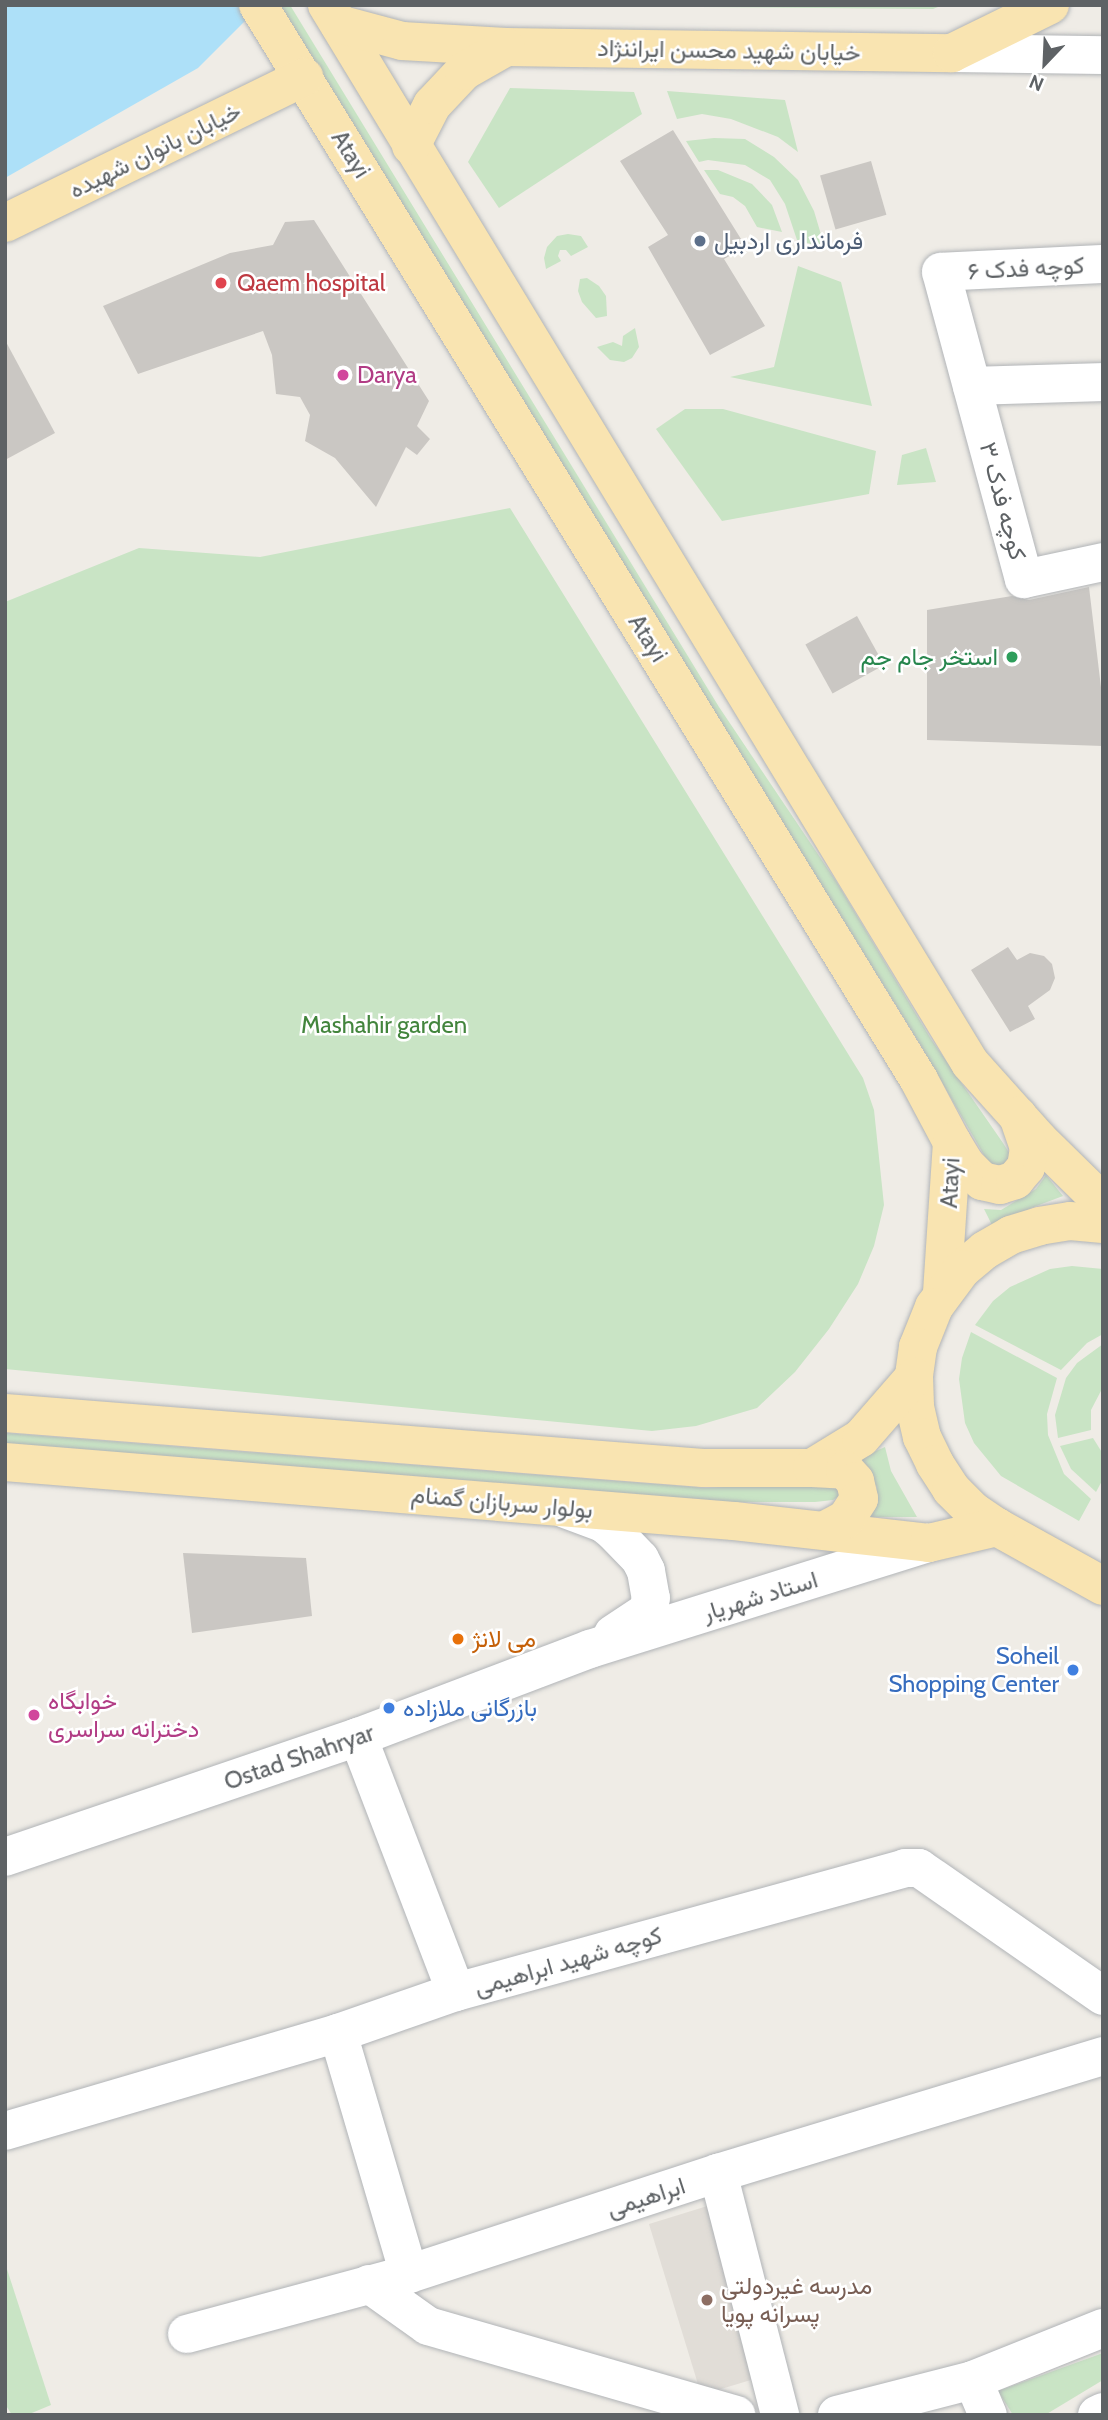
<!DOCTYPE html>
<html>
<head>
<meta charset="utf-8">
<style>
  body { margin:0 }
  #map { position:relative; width:1108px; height:2420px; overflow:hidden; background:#efece6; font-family:Cabin,Vazirmatn,sans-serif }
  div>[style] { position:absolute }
  .education>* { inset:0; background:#e1ddd7; transform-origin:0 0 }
  .green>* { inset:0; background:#c9e4c5 }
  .water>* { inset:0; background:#ade0f8 }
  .building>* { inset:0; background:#cac7c3; transform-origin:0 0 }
  .roads { filter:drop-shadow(0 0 2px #b1b4b7) drop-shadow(0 0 2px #b1b4b7) }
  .minor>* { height:38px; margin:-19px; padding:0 19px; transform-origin:19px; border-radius:19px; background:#fff }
  .major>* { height:38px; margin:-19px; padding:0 19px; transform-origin:19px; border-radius:19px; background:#f9e4b1 }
  .dots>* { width:19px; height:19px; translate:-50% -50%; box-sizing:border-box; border:4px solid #fff; border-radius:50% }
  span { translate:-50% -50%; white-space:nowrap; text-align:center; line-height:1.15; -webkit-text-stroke:5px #fff; paint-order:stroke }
  .street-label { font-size:24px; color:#5e6265 }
  .service-label { font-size:24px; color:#4e5e75 }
  .left { translate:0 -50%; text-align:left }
  .health-label { font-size:24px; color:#be3a42 }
  .hotel-label { font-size:24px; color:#b23c85 }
  .leisure-label { font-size:24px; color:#27864d }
  .right { translate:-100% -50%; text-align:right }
  .park-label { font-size:24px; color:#43853d }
  .food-label { font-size:24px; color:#c56008 }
  .shop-label { font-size:24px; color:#366cbe }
  .education-label { font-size:24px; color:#785e54 }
  .frame { position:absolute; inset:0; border:7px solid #5e6265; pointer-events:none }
  .north { position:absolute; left:1010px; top:28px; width:70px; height:70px; -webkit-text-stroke:5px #fff; paint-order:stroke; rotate:203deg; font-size:19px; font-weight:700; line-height:28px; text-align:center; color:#5e6265 }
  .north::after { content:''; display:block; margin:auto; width:24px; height:32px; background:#5e6265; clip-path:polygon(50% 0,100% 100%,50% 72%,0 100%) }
</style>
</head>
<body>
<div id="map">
  <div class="education">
    <i style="left:714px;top:2204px;width:179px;height:68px;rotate:73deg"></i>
  </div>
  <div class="green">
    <i style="clip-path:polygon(276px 5px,290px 5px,719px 707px,836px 881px,931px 1039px,1003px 1143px,1011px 1156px,1009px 1166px,992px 1169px,918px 1041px)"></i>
    <i style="clip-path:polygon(462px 5px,943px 5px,933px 9px)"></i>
    <i style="clip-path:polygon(510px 88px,634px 92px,642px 114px,499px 208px,468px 162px)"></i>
    <i style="clip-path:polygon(667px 91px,785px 100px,798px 152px,778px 137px,731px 119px,702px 114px,677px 119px)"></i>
    <i style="clip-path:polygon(714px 138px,745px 139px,774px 157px,798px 180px,814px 211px,825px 248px,797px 240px,785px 204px,770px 180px,745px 165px,708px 160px,699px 162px,686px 141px)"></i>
    <i style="clip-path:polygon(704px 170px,718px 170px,752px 184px,772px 205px,782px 232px,757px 227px,745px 206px,733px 197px,720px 194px)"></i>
    <i style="clip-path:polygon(568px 234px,581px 236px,588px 247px,571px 256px,566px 250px,560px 250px,558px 256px,561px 261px,546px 269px,544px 258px,547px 247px,557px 236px)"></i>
    <i style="clip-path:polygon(798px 266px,841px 282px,872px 406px,730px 377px,774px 367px)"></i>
    <i style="clip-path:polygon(587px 278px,599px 286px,606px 296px,607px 316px,596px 318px,582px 302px,578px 291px,580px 279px)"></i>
    <i style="clip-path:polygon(635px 328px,639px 347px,632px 358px,624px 362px,610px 360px,597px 347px,613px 342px,622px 346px,623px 336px)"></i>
    <i style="clip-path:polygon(685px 409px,723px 409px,876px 451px,869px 494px,722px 521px,656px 429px)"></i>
    <i style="clip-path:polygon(926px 448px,936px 482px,897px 485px,902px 455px)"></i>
    <i style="clip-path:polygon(510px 508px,863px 1078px,874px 1110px,884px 1205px,874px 1246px,858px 1284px,829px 1329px,795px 1372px,757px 1408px,696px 1426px,652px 1431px,5px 1369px,5px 602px,139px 548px,260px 557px)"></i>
    <i style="clip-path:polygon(1046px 1175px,1063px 1196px,1031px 1208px,995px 1231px,984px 1209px,1001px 1210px,1036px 1189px)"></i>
    <i style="clip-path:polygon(1072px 1266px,1103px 1269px,1103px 1334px,1087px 1343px,1061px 1370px,975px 1325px,993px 1301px,1010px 1287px,1050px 1269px)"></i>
    <i style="clip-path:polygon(971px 1332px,1057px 1378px,1047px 1414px,1048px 1435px,1064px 1474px,1091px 1499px,1079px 1521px,1001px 1476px,974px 1443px,965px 1423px,959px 1379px,962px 1358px)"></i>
    <i style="clip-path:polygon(1103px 1344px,1103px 1387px,1091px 1410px,1091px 1430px,1058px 1438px,1055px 1415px,1066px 1378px,1077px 1363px)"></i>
    <i style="clip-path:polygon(5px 1433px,706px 1488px,831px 1481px,841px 1495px,833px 1500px,815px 1502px,713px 1502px,5px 1448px)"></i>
    <i style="clip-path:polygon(1093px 1438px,1103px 1454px,1103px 1479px,1096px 1492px,1071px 1469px,1060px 1446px)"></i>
    <i style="clip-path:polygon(885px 1447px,891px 1471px,917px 1517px,868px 1517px,877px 1487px,851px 1462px)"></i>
    <i style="clip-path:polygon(5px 2263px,51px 2405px,27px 2415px,12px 2415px,5px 2404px)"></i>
    <i style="clip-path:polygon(1103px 2353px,1103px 2380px,1045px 2415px,1013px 2415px,998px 2391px)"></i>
  </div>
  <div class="water">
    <i style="clip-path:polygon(5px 5px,261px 5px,198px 68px,5px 178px)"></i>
  </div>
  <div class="building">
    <i style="clip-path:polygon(673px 130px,746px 247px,724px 259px,765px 326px,710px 355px,648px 247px,668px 235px,620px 161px)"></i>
    <i style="left:871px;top:161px;width:56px;height:53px;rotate:74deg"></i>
    <i style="clip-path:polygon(314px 220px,429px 401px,417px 426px,430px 439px,417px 455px,406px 447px,376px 507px,335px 458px,305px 441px,310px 415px,300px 397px,276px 394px,272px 355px,263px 331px,138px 374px,103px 306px,230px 253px,273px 245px,285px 222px)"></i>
    <i style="clip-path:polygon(5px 340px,55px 433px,5px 460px)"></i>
    <i style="clip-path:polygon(1089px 587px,1103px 704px,1103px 746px,927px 740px,927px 610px,1012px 596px,1029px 600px)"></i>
    <i style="left:857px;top:616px;width:56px;height:59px;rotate:61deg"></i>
    <i style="clip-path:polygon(1008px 947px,1017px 960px,1030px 953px,1044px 956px,1052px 964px,1055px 978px,1050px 990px,1028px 1006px,1035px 1019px,1010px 1032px,971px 970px)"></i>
    <i style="clip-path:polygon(183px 1553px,306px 1558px,312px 1616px,192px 1633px)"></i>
  </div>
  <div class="roads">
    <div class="minor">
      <i style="left:952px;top:53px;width:151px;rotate:0.8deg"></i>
      <i style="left:1103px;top:264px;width:162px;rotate:177.2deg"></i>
      <i style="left:941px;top:272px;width:318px;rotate:74.9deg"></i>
      <i style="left:1024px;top:579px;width:81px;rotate:-12.1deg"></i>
      <i style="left:972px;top:386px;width:131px;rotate:-1.7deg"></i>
      <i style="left:565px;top:1509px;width:40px;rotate:20.2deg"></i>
      <i style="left:603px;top:1523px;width:14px;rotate:39deg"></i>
      <i style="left:614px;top:1532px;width:37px;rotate:46deg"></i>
      <i style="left:640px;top:1559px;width:13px;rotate:63deg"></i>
      <i style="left:646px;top:1571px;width:27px;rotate:80deg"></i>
      <i style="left:651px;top:1598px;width:13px;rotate:103deg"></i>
      <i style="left:648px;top:1611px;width:42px;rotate:146.7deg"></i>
      <i style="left:358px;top:1737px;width:273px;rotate:69deg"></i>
      <i style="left:5px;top:1857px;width:373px;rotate:-18.8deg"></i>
      <i style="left:358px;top:1737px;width:248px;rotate:-20.8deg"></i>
      <i style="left:590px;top:1649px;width:355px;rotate:-17.4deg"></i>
      <i style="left:338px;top:2033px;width:251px;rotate:73.6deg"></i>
      <i style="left:5px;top:2131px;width:347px;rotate:-16.4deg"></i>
      <i style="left:338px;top:2033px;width:125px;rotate:-19.2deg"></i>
      <i style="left:456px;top:1992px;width:466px;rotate:-15.4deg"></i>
      <i style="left:905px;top:1868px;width:14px"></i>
      <i style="left:919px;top:1868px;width:224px;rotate:34.8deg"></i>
      <i style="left:718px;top:2173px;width:250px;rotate:75.6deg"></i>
      <i style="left:369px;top:2284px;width:72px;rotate:35.4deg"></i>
      <i style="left:428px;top:2326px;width:321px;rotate:16.1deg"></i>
      <i style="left:187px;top:2334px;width:230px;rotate:-15.1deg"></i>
      <i style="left:409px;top:2274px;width:325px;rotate:-18.1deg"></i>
      <i style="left:718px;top:2173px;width:402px;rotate:-16.9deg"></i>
      <i style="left:973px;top:2380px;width:38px;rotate:67deg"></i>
      <i style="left:837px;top:2415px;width:140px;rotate:-14.4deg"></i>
      <i style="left:973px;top:2380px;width:140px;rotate:-21.8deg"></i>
      <i style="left:1097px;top:2415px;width:7px;rotate:-27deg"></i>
    </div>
    <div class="major">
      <i style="left:258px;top:5px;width:1262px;rotate:58.41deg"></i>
      <i style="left:919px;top:1080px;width:70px;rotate:62deg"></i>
      <i style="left:952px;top:1142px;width:150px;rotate:93.8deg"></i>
      <i style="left:327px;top:5px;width:1238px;rotate:58.71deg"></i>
      <i style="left:970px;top:1063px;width:103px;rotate:48.1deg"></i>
      <i style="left:1039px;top:1140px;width:90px;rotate:44.5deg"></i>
      <i style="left:339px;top:24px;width:65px;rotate:15.1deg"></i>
      <i style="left:402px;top:41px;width:104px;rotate:3.3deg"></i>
      <i style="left:506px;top:47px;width:446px;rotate:0.8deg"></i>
      <i style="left:952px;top:53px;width:109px;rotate:-26.1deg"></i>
      <i style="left:411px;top:146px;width:46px;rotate:-62.9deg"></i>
      <i style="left:432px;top:105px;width:47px;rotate:-46.7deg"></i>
      <i style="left:464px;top:71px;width:48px;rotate:-29.7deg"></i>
      <i style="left:5px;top:223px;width:333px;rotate:-26deg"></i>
      <i style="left:952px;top:1142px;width:27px;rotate:59deg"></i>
      <i style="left:966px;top:1165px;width:23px;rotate:45deg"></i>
      <i style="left:982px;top:1181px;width:18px;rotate:13deg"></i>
      <i style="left:1000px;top:1185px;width:16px;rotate:-18deg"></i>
      <i style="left:1015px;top:1180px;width:17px;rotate:-50deg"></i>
      <i style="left:1026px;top:1167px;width:19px;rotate:-81deg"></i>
      <i style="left:1029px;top:1148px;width:34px;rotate:-109deg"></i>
      <i style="left:1103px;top:1224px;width:33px;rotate:-175deg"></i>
      <i style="left:1070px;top:1221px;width:30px;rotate:171deg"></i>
      <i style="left:1040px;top:1226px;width:30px;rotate:163deg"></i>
      <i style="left:1011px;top:1235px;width:30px;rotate:150deg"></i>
      <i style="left:985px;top:1250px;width:30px;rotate:140deg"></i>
      <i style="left:962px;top:1269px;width:47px;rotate:126.4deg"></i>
      <i style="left:934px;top:1307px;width:43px;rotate:111.8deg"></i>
      <i style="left:918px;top:1347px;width:30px;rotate:98deg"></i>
      <i style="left:914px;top:1377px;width:30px;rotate:88deg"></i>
      <i style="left:915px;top:1407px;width:31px;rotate:77deg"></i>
      <i style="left:922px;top:1437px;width:30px;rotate:64deg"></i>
      <i style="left:935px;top:1464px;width:30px;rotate:57deg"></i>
      <i style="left:951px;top:1489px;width:31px;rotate:45deg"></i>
      <i style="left:973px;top:1511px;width:29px;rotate:34deg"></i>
      <i style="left:997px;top:1527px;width:121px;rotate:29.1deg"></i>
      <i style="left:5px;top:1413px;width:700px;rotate:4.51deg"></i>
      <i style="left:703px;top:1468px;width:109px"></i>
      <i style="left:812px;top:1468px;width:57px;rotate:-31.5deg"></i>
      <i style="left:861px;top:1438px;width:81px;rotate:-49deg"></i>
      <i style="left:5px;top:1462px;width:731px;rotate:4.63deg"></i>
      <i style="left:734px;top:1521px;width:196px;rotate:6.4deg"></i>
      <i style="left:929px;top:1543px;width:70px;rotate:-13.2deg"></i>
      <i style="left:812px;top:1468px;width:33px;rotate:3deg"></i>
      <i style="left:845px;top:1470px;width:15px;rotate:48deg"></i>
      <i style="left:855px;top:1481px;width:18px;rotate:77deg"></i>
      <i style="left:859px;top:1499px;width:24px;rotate:123deg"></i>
      <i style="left:846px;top:1519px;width:24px;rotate:152deg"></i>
    </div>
  </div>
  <div class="dots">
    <i style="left:700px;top:241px;background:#5c6f8a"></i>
    <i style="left:221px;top:283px;background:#e0444e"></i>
    <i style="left:343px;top:375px;background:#d1479c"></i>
    <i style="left:1012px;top:657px;background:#2e9e5b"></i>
    <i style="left:458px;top:1639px;background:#e8710a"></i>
    <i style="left:1073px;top:1670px;background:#3f7fe0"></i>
    <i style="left:389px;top:1708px;background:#3f7fe0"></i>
    <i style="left:34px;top:1715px;background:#d1479c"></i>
    <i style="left:707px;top:2300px;background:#8d6e63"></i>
  </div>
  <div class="street-label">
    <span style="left:729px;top:50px;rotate:1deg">خیابان شهید محسن ایراننژاد</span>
    <span style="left:155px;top:150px;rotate:-26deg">خیابان بانوان شهیده</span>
    <span style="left:351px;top:154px;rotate:58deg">Atayi</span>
    <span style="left:1026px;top:268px;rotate:-3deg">کوچه فدک ۶</span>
    <span style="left:1003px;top:501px;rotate:75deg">کوچه فدک ۳</span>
    <span style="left:648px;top:638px;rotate:58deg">Atayi</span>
    <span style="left:950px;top:1183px;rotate:-87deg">Atayi</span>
    <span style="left:502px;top:1502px;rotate:5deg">بولوار سربازان گمنام</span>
    <span style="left:760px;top:1596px;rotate:-17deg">استاد شهریار</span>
    <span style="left:299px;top:1757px;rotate:-19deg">Ostad Shahryar</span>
    <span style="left:568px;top:1961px;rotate:-16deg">کوچه شهید ابراهیمی</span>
    <span style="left:646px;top:2197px;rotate:-18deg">ابراهیمی</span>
  </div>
  <div class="service-label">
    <span class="left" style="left:714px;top:241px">فرمانداری اردبیل</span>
  </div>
  <div class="health-label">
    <span class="left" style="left:237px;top:283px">Qaem hospital</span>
  </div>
  <div class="hotel-label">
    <span class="left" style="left:357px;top:375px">Darya</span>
    <span class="left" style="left:48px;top:1715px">خوابگاه<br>دخترانه سراسری</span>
  </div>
  <div class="leisure-label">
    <span class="right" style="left:998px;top:657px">استخر جام جم</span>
  </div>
  <div class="park-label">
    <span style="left:384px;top:1025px">Mashahir garden</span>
  </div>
  <div class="food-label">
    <span class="left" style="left:472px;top:1639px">می لانژ</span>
  </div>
  <div class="shop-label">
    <span class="right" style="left:1059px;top:1670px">Soheil<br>Shopping Center</span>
    <span class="left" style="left:403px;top:1708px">بازرگانی ملازاده</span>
  </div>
  <div class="education-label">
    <span class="left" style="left:721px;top:2300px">مدرسه غیردولتی<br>پسرانه پویا</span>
  </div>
  <div class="frame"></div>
  <div class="north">N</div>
</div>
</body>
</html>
